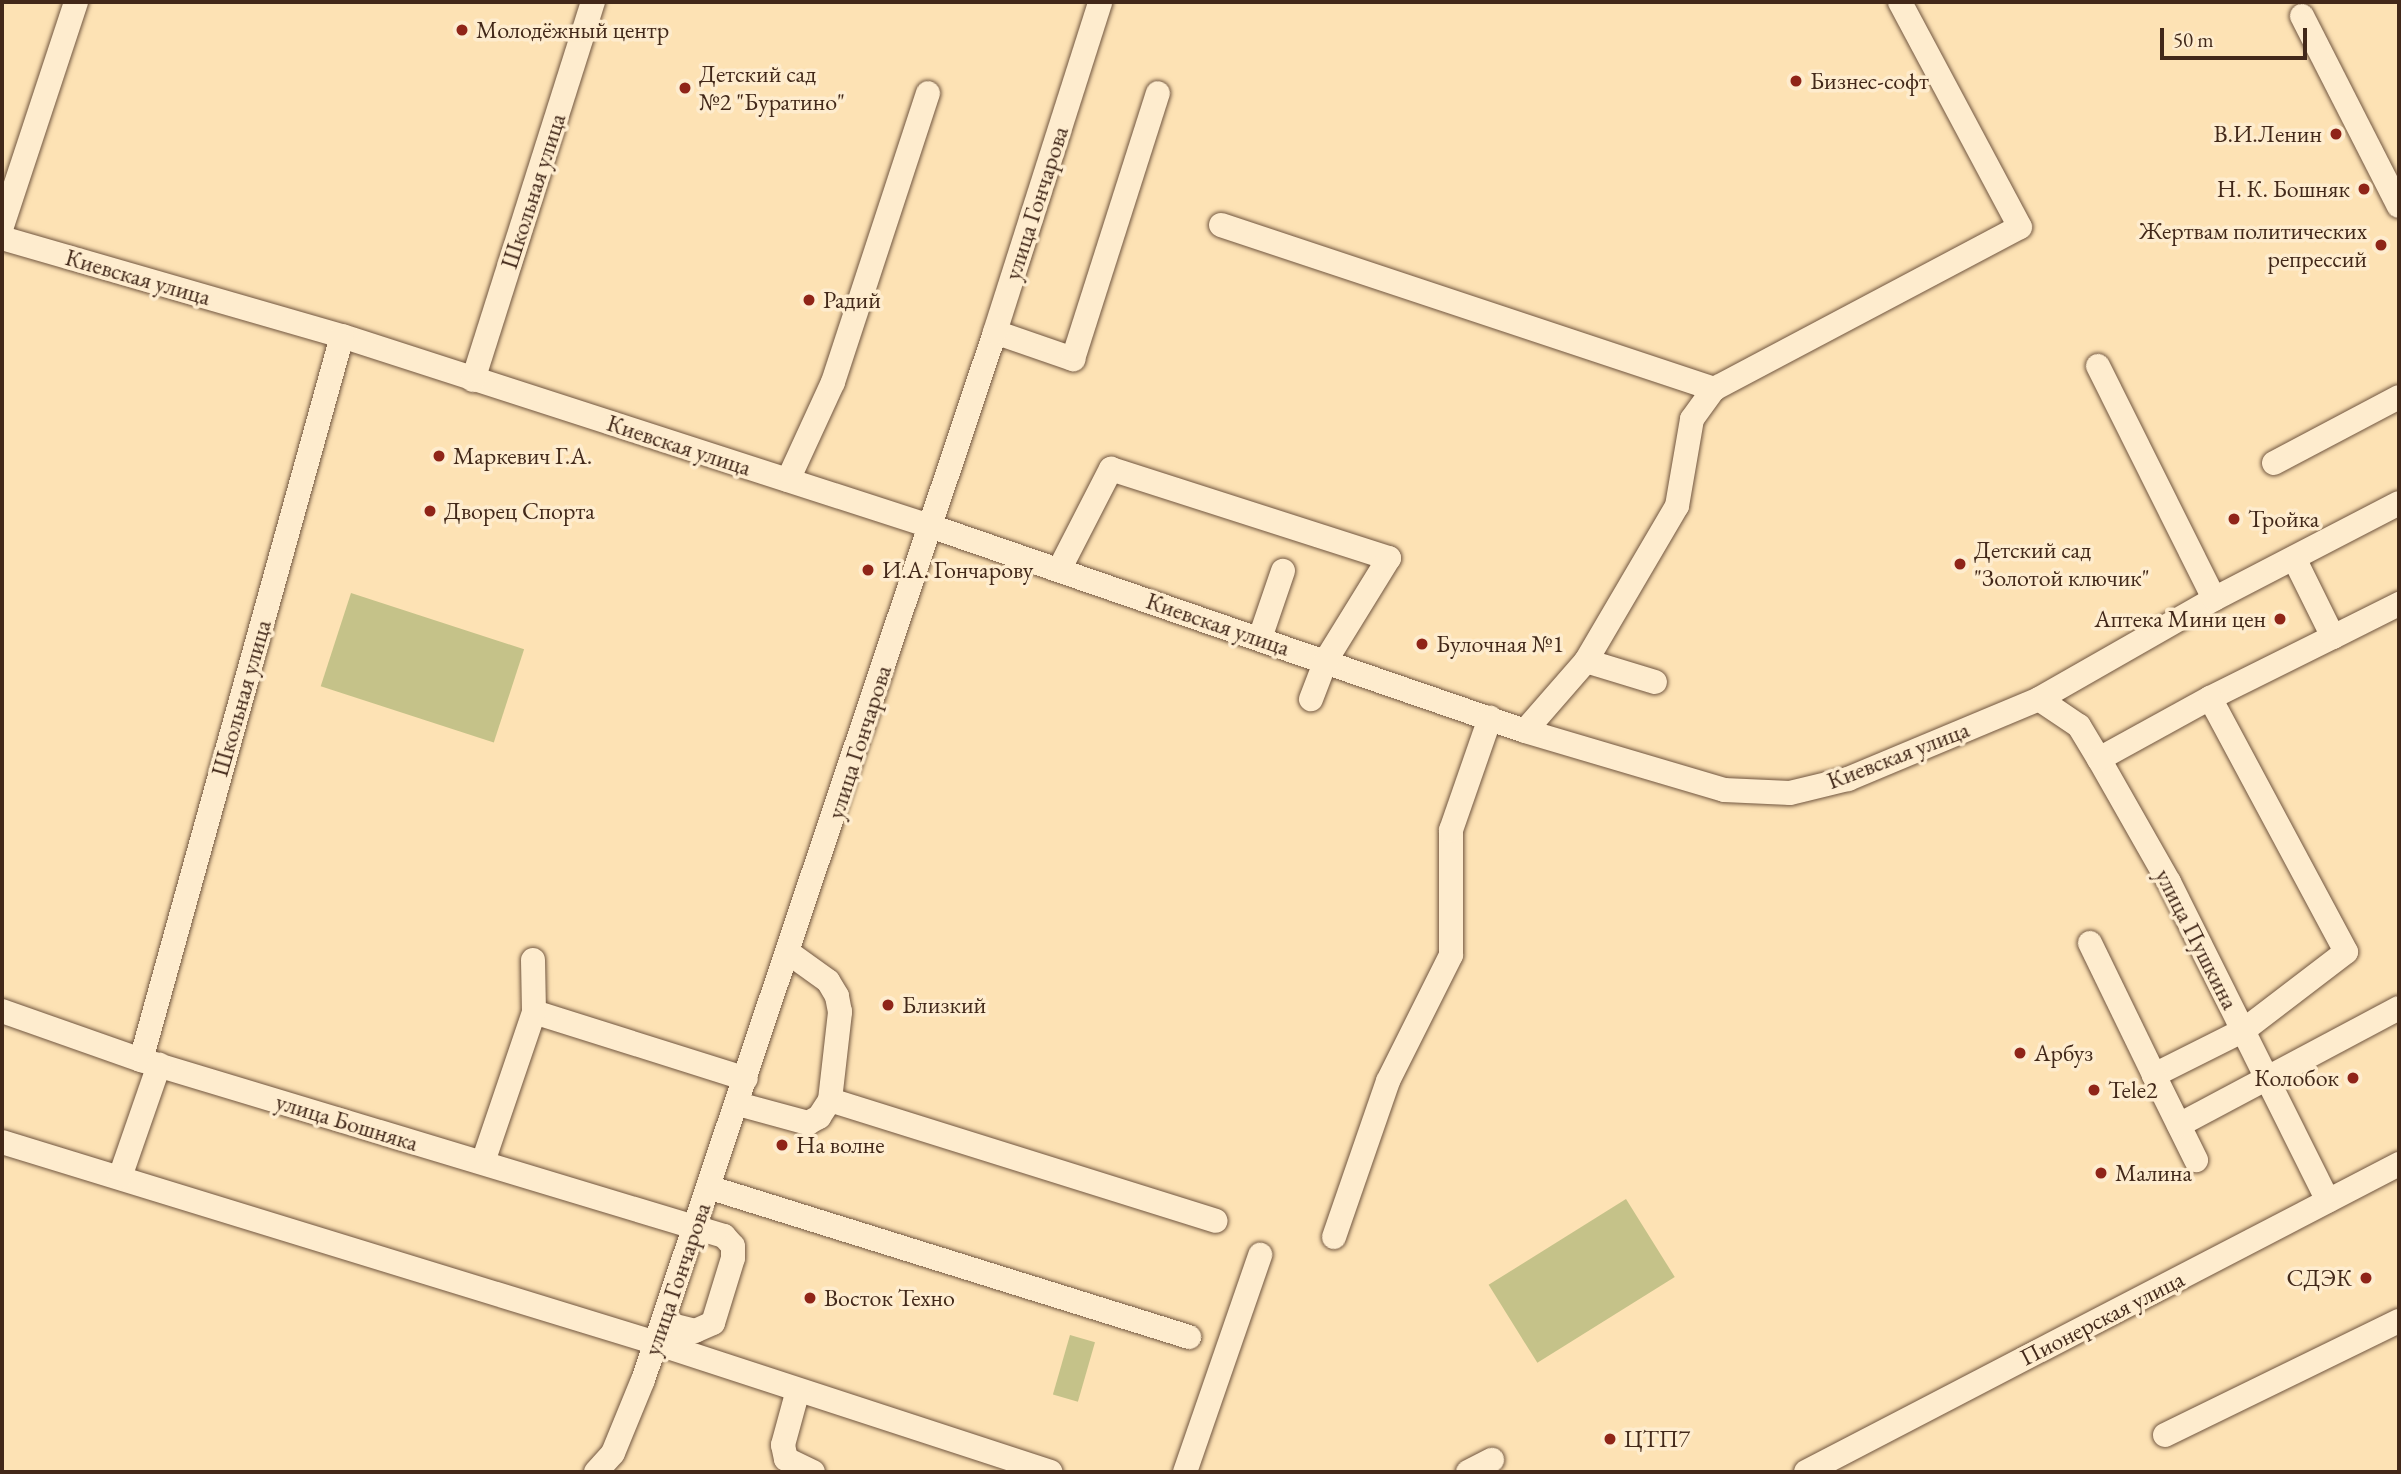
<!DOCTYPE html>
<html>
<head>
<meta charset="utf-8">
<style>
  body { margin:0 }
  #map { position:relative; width:2401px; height:1474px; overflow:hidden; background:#fde2b4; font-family:"EB Garamond",serif }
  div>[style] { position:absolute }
  .green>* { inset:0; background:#c5c289; transform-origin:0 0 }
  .roads { filter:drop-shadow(0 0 2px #715640) drop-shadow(0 0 2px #715640) }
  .minor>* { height:24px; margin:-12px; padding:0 12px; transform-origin:12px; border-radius:12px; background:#feecce }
  .dots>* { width:19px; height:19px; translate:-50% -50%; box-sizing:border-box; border:4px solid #feecce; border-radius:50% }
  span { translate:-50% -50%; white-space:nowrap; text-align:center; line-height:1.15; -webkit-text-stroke:7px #feecce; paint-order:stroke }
  .poi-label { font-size:24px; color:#422819 }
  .left { translate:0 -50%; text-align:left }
  .right { translate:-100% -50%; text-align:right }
  .street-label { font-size:24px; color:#422819 }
  .frame { position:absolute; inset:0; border:4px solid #422819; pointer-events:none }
  .scale { position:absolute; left:2160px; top:28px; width:147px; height:32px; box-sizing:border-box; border:4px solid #422819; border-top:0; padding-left:9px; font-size:21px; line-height:24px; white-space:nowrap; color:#422819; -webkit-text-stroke:5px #feecce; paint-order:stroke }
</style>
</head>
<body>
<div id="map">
  <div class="green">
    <i style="left:351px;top:593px;width:182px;height:98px;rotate:18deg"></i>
    <i style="left:1626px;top:1199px;width:92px;height:162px;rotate:58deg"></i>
    <i style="left:1070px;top:1335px;width:26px;height:62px;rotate:16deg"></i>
  </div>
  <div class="roads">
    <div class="minor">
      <i style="left:2302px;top:16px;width:213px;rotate:63deg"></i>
      <i style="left:1221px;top:225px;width:520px;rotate:18.4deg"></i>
      <i style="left:1714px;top:389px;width:346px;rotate:-27.9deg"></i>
      <i style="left:2020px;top:227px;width:255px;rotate:-118.1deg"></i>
      <i style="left:2px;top:226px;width:236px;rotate:-71.7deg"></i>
      <i style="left:2px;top:238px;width:354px;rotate:16.1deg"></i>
      <i style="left:342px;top:336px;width:618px;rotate:17.91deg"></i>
      <i style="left:930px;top:526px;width:629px;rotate:19.01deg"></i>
      <i style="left:1525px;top:731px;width:208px;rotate:16.5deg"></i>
      <i style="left:1724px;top:790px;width:66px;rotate:2.6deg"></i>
      <i style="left:1790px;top:793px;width:60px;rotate:-13.6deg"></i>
      <i style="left:1848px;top:779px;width:207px;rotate:-22.7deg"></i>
      <i style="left:2039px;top:699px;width:202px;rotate:-29.7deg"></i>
      <i style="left:2214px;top:599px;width:208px;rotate:-27.4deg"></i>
      <i style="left:995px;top:332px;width:83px;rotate:19.1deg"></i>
      <i style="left:1073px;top:359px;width:279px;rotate:-72.3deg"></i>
      <i style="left:2098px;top:366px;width:260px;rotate:63.5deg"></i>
      <i style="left:473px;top:380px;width:397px;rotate:-72.4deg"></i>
      <i style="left:2274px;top:463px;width:141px;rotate:-27.8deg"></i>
      <i style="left:788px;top:480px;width:108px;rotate:-65.3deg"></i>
      <i style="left:833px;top:382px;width:304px;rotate:-71.8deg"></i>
      <i style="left:1059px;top:570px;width:114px;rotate:-62.8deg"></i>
      <i style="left:1111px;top:469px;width:292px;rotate:17.8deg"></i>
      <i style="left:1389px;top:558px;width:120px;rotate:121.7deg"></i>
      <i style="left:1326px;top:660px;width:42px;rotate:111deg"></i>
      <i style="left:2333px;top:637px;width:74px;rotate:-26.6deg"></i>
      <i style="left:1260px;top:638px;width:71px;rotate:-71.1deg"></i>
      <i style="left:1586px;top:661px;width:72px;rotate:16.9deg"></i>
      <i style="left:2210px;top:698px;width:137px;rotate:-26.4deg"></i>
      <i style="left:2333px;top:637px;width:88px;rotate:-116.3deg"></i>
      <i style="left:2039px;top:699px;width:48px;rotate:34deg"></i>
      <i style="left:2079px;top:726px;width:39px;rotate:59deg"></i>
      <i style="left:2099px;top:759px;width:142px;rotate:60.4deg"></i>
      <i style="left:2169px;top:882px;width:356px;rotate:63.5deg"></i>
      <i style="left:1525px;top:731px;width:93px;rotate:-48.9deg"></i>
      <i style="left:1586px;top:661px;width:180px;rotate:-59.6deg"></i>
      <i style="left:1677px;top:506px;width:88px;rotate:-80.2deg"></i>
      <i style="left:1692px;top:419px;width:37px;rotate:-54deg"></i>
      <i style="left:2099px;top:759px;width:127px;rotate:-28.8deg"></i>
      <i style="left:2210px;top:698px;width:288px;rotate:61.8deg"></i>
      <i style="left:2346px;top:952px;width:128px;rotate:142.6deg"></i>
      <i style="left:2244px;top:1030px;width:101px;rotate:153.4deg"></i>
      <i style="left:2154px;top:1075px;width:95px;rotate:63.7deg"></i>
      <i style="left:2090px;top:943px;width:147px;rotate:64.1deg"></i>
      <i style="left:2px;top:1011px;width:147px;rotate:19.4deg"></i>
      <i style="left:141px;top:1060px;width:609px;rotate:16.8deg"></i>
      <i style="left:724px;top:1236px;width:13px;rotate:48deg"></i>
      <i style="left:733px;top:1246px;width:12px;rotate:90deg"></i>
      <i style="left:733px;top:1258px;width:68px;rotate:107.1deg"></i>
      <i style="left:713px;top:1323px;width:20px;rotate:156deg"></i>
      <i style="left:695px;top:1331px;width:33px;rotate:-166deg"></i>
      <i style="left:534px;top:1012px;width:222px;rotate:17.5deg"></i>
      <i style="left:141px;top:1060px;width:751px;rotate:-74.48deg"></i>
      <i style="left:830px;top:1100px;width:404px;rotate:17.4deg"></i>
      <i style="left:738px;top:1104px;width:73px;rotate:15.2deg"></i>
      <i style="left:808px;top:1123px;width:13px;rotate:-29deg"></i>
      <i style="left:819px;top:1117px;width:20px;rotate:-57deg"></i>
      <i style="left:830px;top:1100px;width:89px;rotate:-83.5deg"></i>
      <i style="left:840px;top:1012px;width:16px;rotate:-101deg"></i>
      <i style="left:837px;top:996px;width:17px;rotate:-121deg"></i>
      <i style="left:828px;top:981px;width:48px;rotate:-144.3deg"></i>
      <i style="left:2179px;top:1125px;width:249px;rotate:-28deg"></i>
      <i style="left:2px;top:1142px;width:684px;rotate:17.08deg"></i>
      <i style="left:656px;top:1343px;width:415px;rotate:18.1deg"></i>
      <i style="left:483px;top:1162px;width:158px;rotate:-71.2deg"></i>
      <i style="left:534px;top:1012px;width:52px;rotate:-91.1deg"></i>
      <i style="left:120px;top:1177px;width:119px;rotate:-70.8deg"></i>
      <i style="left:708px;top:1187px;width:504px;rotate:17.32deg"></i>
      <i style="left:1334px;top:1237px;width:165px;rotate:-70.9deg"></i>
      <i style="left:1388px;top:1081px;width:141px;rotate:-63.4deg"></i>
      <i style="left:1451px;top:955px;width:125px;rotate:-90deg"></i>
      <i style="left:1451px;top:830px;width:119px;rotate:-70.8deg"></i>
      <i style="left:798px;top:1390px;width:57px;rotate:105.3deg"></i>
      <i style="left:783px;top:1445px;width:14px;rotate:78deg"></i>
      <i style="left:786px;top:1459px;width:30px;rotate:26deg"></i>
      <i style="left:2165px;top:1435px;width:260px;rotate:-26deg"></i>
      <i style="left:596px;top:1472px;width:25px;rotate:-48deg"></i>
      <i style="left:613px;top:1453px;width:79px;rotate:-67.7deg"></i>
      <i style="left:643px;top:1380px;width:1106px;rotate:-71.43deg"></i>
      <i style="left:995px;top:332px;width:346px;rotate:-72.3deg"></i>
      <i style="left:1185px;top:1472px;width:230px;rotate:-70.9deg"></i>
      <i style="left:1468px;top:1472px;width:27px;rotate:-27deg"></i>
      <i style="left:1806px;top:1472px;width:668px;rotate:-27.45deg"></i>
    </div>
  </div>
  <div class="dots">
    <i style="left:462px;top:30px;background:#8f2418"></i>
    <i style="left:1796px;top:81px;background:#8f2418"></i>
    <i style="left:685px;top:88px;background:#8f2418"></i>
    <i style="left:2336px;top:134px;background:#8f2418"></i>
    <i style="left:2364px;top:189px;background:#8f2418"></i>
    <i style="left:2381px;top:245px;background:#8f2418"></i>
    <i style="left:809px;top:300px;background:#8f2418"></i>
    <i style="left:439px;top:456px;background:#8f2418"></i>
    <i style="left:430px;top:511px;background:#8f2418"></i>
    <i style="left:2234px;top:519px;background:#8f2418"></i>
    <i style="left:1960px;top:564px;background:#8f2418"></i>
    <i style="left:868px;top:570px;background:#8f2418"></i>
    <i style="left:2280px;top:619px;background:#8f2418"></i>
    <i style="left:1422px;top:644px;background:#8f2418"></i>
    <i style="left:888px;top:1005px;background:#8f2418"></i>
    <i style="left:2020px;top:1053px;background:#8f2418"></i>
    <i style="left:2353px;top:1078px;background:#8f2418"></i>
    <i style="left:2094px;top:1090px;background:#8f2418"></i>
    <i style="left:782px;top:1145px;background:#8f2418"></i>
    <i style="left:2101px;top:1173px;background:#8f2418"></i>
    <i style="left:2366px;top:1278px;background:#8f2418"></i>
    <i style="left:810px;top:1298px;background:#8f2418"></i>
    <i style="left:1610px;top:1439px;background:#8f2418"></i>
  </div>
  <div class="poi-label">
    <span class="left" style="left:476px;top:30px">Молодёжный центр</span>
    <span class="left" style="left:699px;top:88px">Детский сад<br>№2 "Буратино"</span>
    <span class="left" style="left:1810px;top:81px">Бизнес-софт</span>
    <span class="right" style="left:2322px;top:134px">В.И.Ленин</span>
    <span class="right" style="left:2350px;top:189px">Н. К. Бошняк</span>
    <span class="right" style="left:2367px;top:245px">Жертвам политических<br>репрессий</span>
    <span class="left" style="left:823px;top:300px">Радий</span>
    <span class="left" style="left:453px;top:456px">Маркевич Г.А.</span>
    <span class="left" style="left:444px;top:511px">Дворец Спорта</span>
    <span class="left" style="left:2248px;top:519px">Тройка</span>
    <span class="left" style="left:1974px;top:564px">Детский сад<br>"Золотой ключик"</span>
    <span class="left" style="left:882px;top:570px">И.А. Гончарову</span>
    <span class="right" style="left:2266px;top:619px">Aптека Mини цен</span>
    <span class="left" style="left:1436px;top:644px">Булочная №1</span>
    <span class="left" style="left:902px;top:1005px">Близкий</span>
    <span class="left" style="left:2034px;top:1053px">Арбуз</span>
    <span class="right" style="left:2339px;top:1078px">Колобок</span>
    <span class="left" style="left:2108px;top:1090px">Tele2</span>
    <span class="left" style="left:796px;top:1145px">На волне</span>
    <span class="left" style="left:2115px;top:1173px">Малина</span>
    <span class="right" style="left:2352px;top:1278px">СДЭК</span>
    <span class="left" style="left:824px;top:1298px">Восток Техно</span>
    <span class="left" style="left:1624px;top:1439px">ЦТП7</span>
  </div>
  <div class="street-label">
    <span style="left:533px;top:191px;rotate:-72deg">Школьная улица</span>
    <span style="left:1036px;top:203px;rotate:-72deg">улица Гончарова</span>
    <span style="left:138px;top:277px;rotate:16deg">Киевская улица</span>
    <span style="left:679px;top:445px;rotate:18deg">Киевская улица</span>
    <span style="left:1218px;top:624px;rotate:19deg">Киевская улица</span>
    <span style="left:241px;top:698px;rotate:-74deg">Школьная улица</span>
    <span style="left:859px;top:742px;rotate:-72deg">улица Гончарова</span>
    <span style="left:1898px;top:755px;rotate:-21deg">Киевская улица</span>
    <span style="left:2197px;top:939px;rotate:63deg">улица Пушкина</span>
    <span style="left:347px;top:1122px;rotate:17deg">улица Бошняка</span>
    <span style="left:677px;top:1279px;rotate:-71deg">улица Гончарова</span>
    <span style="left:2102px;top:1318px;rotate:-27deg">Пионерская улица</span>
  </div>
  <div class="frame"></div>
  <div class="scale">50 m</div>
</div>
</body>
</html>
